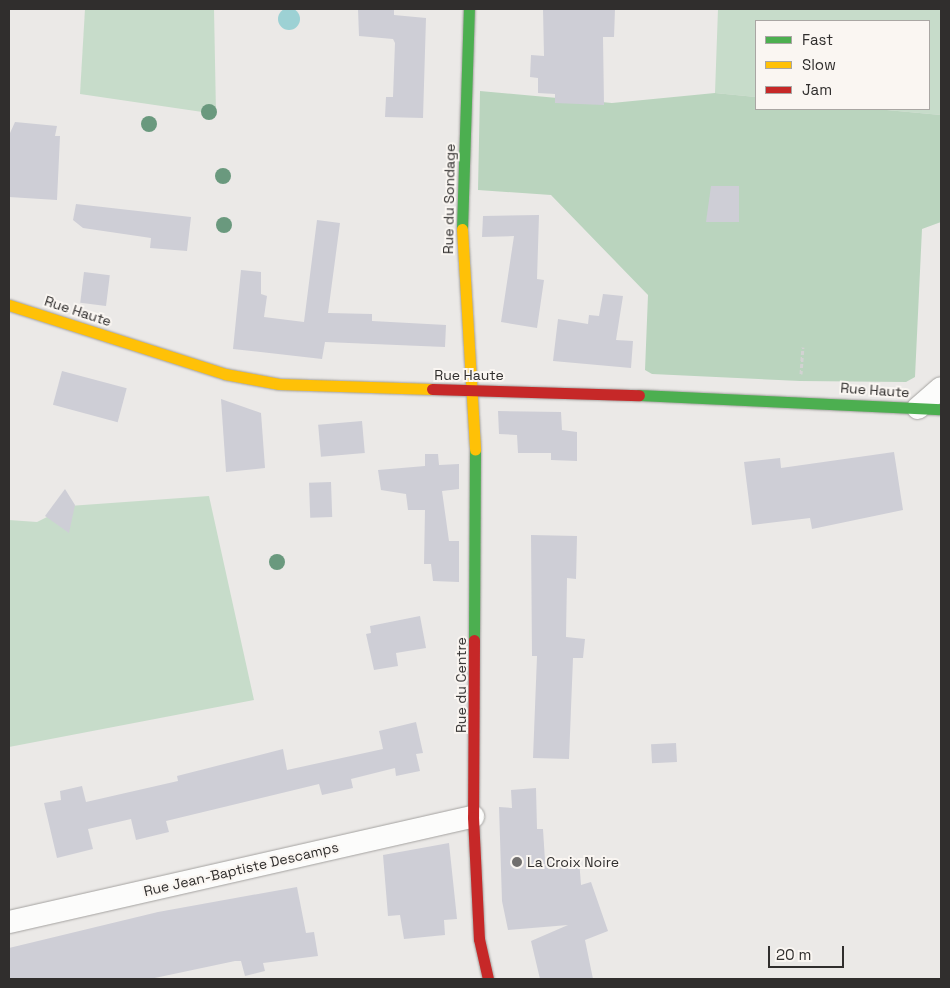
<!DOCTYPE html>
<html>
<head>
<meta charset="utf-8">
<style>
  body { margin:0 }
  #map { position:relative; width:950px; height:988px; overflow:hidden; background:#ebe9e7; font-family:"Space Grotesk",sans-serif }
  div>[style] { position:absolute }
  .green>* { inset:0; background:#c7dcca }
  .forest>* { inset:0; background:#bad4be }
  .water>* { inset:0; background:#9dd1d4 }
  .round { border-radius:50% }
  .building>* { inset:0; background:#ceced6; transform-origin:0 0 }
  .path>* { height:3px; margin-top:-1.5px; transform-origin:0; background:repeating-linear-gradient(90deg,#d2d2d2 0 4px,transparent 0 6.5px) }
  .roads { filter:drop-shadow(0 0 1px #a4a2a0) drop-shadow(0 0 1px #a4a2a0) }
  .street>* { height:22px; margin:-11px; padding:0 11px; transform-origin:11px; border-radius:11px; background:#fcfcfb }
  .fast>* { height:11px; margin:-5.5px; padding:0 5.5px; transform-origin:5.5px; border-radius:5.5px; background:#4caf50 }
  .slow>* { height:11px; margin:-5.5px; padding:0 5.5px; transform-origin:5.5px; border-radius:5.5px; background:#ffc107 }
  .jam>* { height:11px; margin:-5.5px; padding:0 5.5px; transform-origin:5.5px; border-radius:5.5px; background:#c62828 }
  .trees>* { width:16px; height:16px; margin:-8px; border-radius:50%; background:#6a997e }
  .dots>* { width:14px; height:14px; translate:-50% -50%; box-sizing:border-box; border:2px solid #faf6f2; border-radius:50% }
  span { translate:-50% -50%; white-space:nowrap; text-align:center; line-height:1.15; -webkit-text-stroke:4px #faf6f2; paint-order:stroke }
  .street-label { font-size:14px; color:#302e2d }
  .poi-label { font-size:14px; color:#302e2d }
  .left { translate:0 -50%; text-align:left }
  .frame { position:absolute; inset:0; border:10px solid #302e2d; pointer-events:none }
  .legend { position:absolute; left:755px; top:20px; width:175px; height:90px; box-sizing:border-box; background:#faf6f2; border:1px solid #a9a6a3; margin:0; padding:6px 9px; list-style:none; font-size:15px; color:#302e2d }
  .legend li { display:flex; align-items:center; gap:10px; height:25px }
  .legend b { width:25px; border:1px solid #a9a6a3 }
  .scale { position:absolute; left:768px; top:946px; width:76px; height:22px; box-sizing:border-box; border:2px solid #302e2d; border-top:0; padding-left:6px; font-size:15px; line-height:18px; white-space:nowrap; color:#302e2d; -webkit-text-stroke:4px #faf6f2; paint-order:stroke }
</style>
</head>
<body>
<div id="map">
  <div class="green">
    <i style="clip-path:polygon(85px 9px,214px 9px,216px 114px,80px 94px)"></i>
    <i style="clip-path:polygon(718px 9px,941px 9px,941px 115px,876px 109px,929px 109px,929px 21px,756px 21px,756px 97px,715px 93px)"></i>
    <i style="clip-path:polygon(209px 496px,254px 700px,9px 747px,9px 520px,37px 522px,69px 506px)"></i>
  </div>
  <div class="forest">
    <i style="clip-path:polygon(480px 91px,612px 103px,715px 93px,756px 97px,756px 109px,876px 109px,941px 115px,941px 222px,922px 229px,915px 377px,906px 382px,800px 381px,652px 374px,645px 370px,648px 295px,551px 195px,478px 190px)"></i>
  </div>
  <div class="water">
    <i class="round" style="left:278px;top:8px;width:22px;height:22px"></i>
  </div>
  <div class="building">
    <i style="clip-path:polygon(358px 9px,394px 9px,394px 15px,426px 18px,423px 118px,385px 117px,386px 97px,393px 97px,395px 43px,393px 39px,359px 36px)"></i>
    <i style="clip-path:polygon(543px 9px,615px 9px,614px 37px,603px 37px,604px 105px,555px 103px,555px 94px,538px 93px,538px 78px,530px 77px,531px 55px,544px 56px)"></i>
    <i style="clip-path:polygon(15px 122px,57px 126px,55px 136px,60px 136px,57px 200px,9px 197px,10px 133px)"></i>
    <i style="clip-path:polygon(711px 186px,739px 186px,739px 222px,706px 222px)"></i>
    <i style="clip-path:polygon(76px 204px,191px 217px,187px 251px,150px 248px,151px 238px,83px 228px,73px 220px)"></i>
    <i style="clip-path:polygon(539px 215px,537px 279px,544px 280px,537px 328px,501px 322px,514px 236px,482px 237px,483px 216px)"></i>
    <i style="clip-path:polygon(317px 220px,340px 223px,328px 313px,372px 314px,372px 321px,446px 325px,445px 347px,325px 342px,322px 359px,233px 349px,241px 270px,261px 272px,261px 294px,267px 296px,264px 317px,304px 322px)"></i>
    <i style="left:84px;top:272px;width:26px;height:31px;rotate:7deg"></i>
    <i style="clip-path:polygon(603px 294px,623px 296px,616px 340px,633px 341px,631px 368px,553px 361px,558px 319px,588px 324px,589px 315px,599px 316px)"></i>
    <i style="left:62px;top:371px;width:67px;height:35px;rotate:15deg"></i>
    <i style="clip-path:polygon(221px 399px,261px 413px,265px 468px,226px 472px)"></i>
    <i style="clip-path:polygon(498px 411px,561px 412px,562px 430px,577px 432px,577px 461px,551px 460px,551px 453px,518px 453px,517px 435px,499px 434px)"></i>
    <i style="left:362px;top:421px;width:32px;height:44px;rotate:85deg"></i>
    <i style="clip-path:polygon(894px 452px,903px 510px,812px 529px,810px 518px,752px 525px,744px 462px,780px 458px,781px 468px)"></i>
    <i style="clip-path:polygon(425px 454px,438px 454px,439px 465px,459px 464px,459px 489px,442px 491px,449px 541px,459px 541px,459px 582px,433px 581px,431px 564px,424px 564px,425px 510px,408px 510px,406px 494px,381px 490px,378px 470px,425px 466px)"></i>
    <i style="left:331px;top:482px;width:35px;height:22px;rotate:88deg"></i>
    <i style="clip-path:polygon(65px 489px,75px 505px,69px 533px,45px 516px)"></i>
    <i style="clip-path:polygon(531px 535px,577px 536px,576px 579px,567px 578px,566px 637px,585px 639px,583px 658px,573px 658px,569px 759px,533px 758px,537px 656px,532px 656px)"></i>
    <i style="clip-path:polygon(420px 616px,426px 648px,396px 653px,398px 666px,374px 670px,366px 634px,371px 633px,370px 626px)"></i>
    <i style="clip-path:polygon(416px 722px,423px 753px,416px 754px,420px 771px,396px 776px,395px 768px,351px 779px,353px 788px,322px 795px,319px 784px,166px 821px,169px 832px,136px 840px,131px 819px,88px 829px,93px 849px,57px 858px,44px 803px,61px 800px,60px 791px,82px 786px,86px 802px,178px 781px,177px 776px,283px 749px,287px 770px,383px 749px,379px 731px)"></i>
    <i style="left:676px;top:743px;width:19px;height:25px;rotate:87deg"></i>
    <i style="clip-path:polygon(536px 788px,537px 829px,543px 829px,545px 861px,579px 859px,581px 885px,591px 882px,608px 931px,585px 940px,593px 979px,540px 979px,531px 941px,568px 925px,508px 930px,502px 901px,499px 807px,512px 808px,511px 790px)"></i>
    <i style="clip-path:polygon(449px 843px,457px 919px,444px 920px,445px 935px,404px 939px,400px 915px,388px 916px,383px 855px)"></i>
    <i style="clip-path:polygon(297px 887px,306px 933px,314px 932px,318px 956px,263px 963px,265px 971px,245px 976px,241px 961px,235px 961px,150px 979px,9px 979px,9px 948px,158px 912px)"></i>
  </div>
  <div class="path">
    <i style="left:801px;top:374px;width:27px;rotate:-86deg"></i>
  </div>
  <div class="roads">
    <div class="street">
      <i style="left:918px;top:408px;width:30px;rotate:-41deg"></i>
      <i style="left:9px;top:922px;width:476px;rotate:-12.8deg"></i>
    </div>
    <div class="fast">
      <i style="left:462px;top:229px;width:220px;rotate:-88.2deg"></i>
      <i style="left:639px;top:395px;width:302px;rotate:2.7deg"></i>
      <i style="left:474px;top:640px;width:190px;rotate:-89.7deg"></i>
    </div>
    <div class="slow">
      <i style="left:462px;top:229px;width:221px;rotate:86.6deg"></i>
      <i style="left:9px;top:305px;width:227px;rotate:17.7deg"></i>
      <i style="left:225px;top:374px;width:55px;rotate:10.5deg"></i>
      <i style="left:279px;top:384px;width:153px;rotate:1.9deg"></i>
    </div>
    <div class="jam">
      <i style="left:432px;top:389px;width:207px;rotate:1.7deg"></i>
      <i style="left:474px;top:640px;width:177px;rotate:90.3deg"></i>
      <i style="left:473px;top:817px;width:122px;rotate:87.2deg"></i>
      <i style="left:479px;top:939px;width:41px;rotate:77.3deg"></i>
    </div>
  </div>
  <div class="trees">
    <i style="left:209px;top:112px"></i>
    <i style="left:149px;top:124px"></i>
    <i style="left:223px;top:176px"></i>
    <i style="left:224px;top:225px"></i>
    <i style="left:277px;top:562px"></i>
  </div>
  <div class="dots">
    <i style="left:517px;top:862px;background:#716f6e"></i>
  </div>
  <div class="street-label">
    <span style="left:449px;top:199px;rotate:-89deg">Rue du Sondage</span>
    <span style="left:78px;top:311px;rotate:18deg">Rue Haute</span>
    <span style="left:469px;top:375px">Rue Haute</span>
    <span style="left:875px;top:390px;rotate:4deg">Rue Haute</span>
    <span style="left:461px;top:685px;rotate:-90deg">Rue du Centre</span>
    <span style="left:241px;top:869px;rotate:-13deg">Rue Jean-Baptiste Descamps</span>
  </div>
  <div class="poi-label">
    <span class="left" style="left:527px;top:862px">La Croix Noire</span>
  </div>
  <div class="frame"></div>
  <ul class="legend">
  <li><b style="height:6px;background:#4caf50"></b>Fast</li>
  <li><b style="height:6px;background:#ffc107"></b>Slow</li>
  <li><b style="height:6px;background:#c62828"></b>Jam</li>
  </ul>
  <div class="scale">20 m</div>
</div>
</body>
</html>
